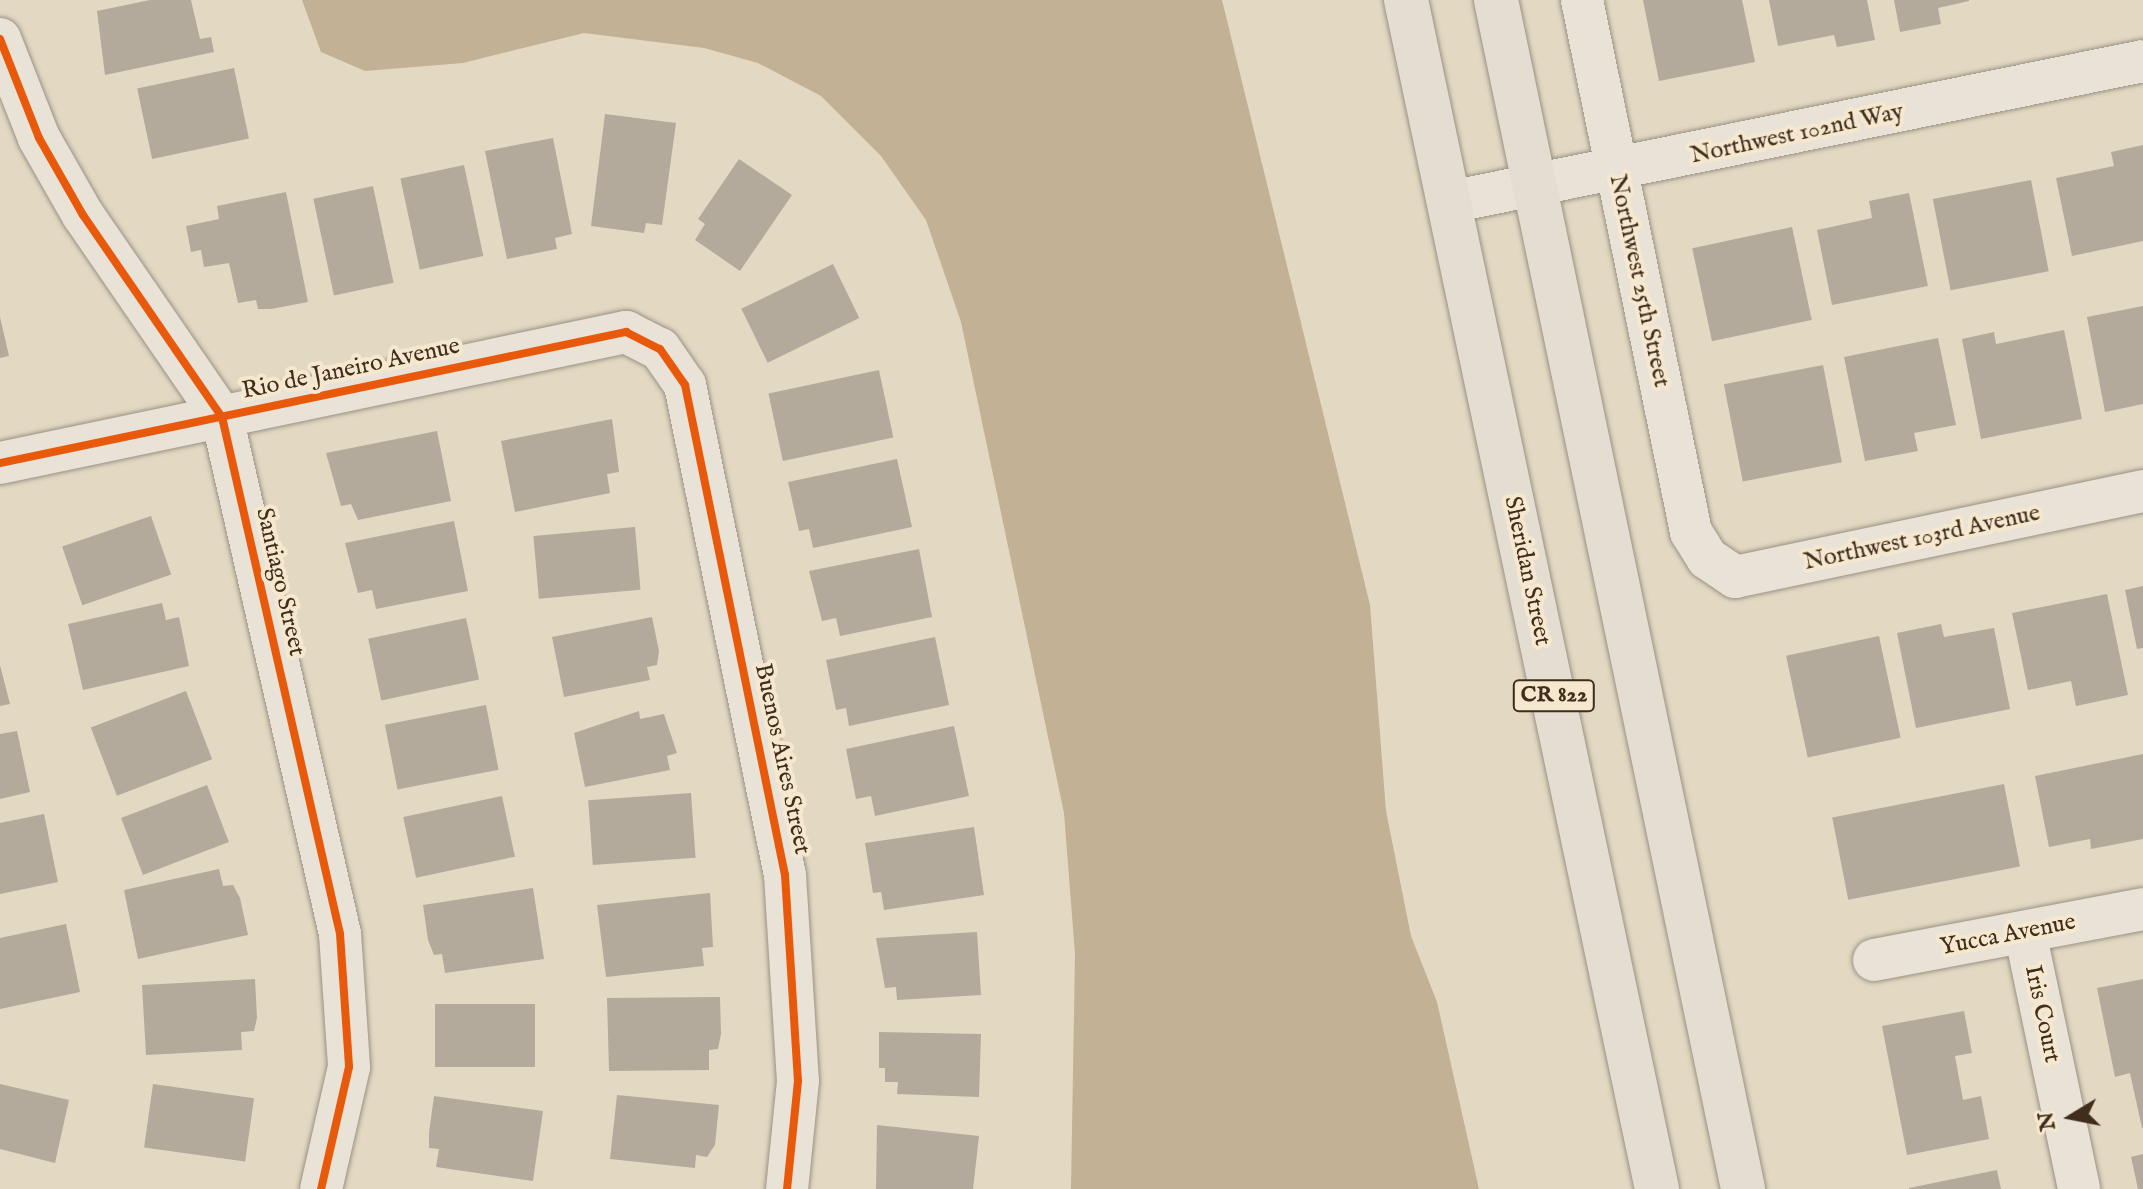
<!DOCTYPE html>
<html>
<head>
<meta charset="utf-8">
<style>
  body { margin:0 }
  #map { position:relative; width:2143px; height:1189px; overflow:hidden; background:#e3d8c2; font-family:"IM FELL English",serif }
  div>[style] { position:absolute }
  .water>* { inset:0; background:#c2b194 }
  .building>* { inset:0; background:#b3aa9c; transform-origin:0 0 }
  .roads { filter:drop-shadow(0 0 2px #9a9283) drop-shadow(0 0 2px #9a9283) }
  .minor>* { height:42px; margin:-21px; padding:0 21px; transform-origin:21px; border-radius:21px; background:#e8e2d7 }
  .primary>* { height:44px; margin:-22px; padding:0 22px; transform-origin:22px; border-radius:22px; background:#e4ddd1 }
  .cycleway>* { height:8px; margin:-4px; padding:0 4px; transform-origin:4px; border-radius:4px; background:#e8590c }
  span { translate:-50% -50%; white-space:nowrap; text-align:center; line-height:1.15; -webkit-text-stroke:8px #f5e8cf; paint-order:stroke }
  .shield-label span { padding:2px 6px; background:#f5e8cf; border:2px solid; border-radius:6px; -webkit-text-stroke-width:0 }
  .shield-label { font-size:22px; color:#402d1c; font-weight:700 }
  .street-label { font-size:24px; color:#402d1c }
  .north { position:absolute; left:2031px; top:1077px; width:80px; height:80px; -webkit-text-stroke:6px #f5e8cf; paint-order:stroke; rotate:260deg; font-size:22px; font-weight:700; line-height:32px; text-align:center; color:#402d1c }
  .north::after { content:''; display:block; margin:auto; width:28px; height:36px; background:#402d1c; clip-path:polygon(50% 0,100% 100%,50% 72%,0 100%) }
</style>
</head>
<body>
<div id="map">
  <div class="water">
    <i style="clip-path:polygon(302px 0,1222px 0,1370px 605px,1386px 811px,1411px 936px,1437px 1002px,1479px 1189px,1071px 1189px,1075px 954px,1064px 813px,961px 322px,926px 220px,881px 156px,821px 96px,758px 63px,704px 48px,584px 33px,463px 63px,365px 71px,321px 52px)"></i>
  </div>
  <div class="building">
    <i style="clip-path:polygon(150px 0,191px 0,200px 39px,211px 37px,214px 52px,105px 75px,97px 11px)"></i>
    <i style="clip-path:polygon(1643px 0,1742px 0,1755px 62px,1659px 81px)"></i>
    <i style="clip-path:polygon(1769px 0,1867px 0,1875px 40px,1837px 47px,1834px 35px,1778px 46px)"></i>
    <i style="clip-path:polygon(1894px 0,1969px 0,1969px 1px,1938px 8px,1941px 24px,1900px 32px)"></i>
    <i style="left:234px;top:68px;width:72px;height:99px;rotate:78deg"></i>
    <i style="clip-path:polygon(605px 114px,676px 123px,662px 225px,646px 223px,644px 233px,591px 226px)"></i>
    <i style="clip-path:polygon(553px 138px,572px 234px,555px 238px,557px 249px,507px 259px,485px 151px)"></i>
    <i style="clip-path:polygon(2143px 145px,2143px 241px,2072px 256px,2056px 178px,2114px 166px,2111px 152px)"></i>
    <i style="clip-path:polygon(739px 159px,792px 195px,740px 271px,695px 240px,705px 224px,698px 219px)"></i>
    <i style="left:464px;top:165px;width:93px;height:65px;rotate:78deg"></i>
    <i style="left:2031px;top:180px;width:93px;height:100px;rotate:79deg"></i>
    <i style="left:373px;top:186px;width:99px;height:61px;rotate:78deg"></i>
    <i style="clip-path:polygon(286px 192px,308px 302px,271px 309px,258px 309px,256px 300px,238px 303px,229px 263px,204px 267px,201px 250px,191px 252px,186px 226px,219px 219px,217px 206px)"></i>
    <i style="clip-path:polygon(1909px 193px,1928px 286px,1832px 305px,1817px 230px,1872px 218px,1869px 201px)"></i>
    <i style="left:1792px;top:227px;width:95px;height:102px;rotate:78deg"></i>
    <i style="left:833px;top:264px;width:60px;height:102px;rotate:64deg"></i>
    <i style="clip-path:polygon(2143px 306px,2143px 404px,2105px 412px,2087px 317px)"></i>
    <i style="clip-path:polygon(0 317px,9px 356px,0 358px)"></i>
    <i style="clip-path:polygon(2064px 330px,2082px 419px,1981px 439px,1962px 339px,1994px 332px,1996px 344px)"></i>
    <i style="clip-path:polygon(1938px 338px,1956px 425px,1914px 433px,1918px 451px,1865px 461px,1844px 357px)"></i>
    <i style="left:1823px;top:365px;width:99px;height:101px;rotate:79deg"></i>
    <i style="left:879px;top:370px;width:69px;height:113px;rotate:78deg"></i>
    <i style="clip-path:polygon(612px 419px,619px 472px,607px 474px,610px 493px,515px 512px,501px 441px)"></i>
    <i style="clip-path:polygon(437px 431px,451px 501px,358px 520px,351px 504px,341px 506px,326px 453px)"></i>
    <i style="clip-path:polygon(897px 459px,912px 527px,813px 548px,809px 529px,799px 531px,788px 482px)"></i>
    <i style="left:151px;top:516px;width:62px;height:94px;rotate:71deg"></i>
    <i style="clip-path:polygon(454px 521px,468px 591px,376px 609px,372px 590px,358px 593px,345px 543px)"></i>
    <i style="left:635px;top:527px;width:63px;height:102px;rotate:85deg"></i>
    <i style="clip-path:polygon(919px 549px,932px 617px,840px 636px,836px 618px,822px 621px,809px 571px)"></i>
    <i style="clip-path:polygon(2143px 586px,2143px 648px,2137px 649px,2125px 590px)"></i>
    <i style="clip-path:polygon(2107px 594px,2128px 695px,2076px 706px,2071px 681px,2028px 690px,2012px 613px)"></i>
    <i style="clip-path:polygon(162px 603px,166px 620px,179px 617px,189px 666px,83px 690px,68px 624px)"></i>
    <i style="clip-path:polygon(652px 617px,659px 651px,657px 665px,647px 667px,650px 680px,564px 697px,552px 637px)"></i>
    <i style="left:466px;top:618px;width:63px;height:100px;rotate:78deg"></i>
    <i style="clip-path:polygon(1941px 624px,1944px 637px,1994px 628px,2010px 709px,1916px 728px,1897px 633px)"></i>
    <i style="left:1879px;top:636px;width:104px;height:95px;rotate:78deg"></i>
    <i style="clip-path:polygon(935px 637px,949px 705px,849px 726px,846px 708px,836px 710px,826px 660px)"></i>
    <i style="clip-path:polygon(0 665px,10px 704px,0 706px)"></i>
    <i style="left:186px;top:691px;width:73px;height:102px;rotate:69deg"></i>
    <i style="left:486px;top:705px;width:66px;height:103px;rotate:79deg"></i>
    <i style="clip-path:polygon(639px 711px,640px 719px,664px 714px,677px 753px,667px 756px,670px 770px,585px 787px,574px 733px)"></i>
    <i style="clip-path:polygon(954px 726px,969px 796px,875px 816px,871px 796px,856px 799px,846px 749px)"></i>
    <i style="clip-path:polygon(17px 731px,30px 792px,0 799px,0 734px)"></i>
    <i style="clip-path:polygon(2143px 754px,2143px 839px,2091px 849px,2090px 839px,2049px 847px,2035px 776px)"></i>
    <i style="left:2004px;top:784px;width:84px;height:175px;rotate:79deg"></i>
    <i style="left:207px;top:785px;width:61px;height:92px;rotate:69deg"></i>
    <i style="left:691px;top:793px;width:65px;height:103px;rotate:86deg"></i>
    <i style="left:502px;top:796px;width:62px;height:101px;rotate:78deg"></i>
    <i style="clip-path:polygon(44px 814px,58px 882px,0 894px,0 823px)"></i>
    <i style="clip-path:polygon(974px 827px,984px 895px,884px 910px,881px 892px,873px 893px,865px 843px)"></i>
    <i style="clip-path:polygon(219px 869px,223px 886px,233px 885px,240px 898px,248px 935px,138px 959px,124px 890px)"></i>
    <i style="clip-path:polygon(533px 888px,544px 959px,445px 973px,442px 954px,434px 955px,428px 940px,423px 905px)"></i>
    <i style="clip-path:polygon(710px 893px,713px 947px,702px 948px,704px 966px,606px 977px,597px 905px)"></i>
    <i style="clip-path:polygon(66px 924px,80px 992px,0 1009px,0 938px)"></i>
    <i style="clip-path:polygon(977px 932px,981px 995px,897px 1000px,896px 987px,885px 988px,876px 938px)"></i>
    <i style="clip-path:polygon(255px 979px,257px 1018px,254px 1031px,241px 1032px,242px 1050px,146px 1055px,142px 985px)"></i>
    <i style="clip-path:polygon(2143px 979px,2143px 1128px,2142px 1128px,2130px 1073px,2115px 1077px,2097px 988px)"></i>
    <i style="clip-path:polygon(720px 997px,721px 1034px,718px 1049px,709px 1050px,709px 1070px,609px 1071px,607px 998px)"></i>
    <i style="left:435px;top:1004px;width:100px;height:63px"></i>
    <i style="clip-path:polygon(1964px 1011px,1972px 1053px,1955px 1056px,1963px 1100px,1981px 1096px,1989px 1139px,1907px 1155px,1882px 1026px)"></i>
    <i style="clip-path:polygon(879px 1032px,981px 1034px,979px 1097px,897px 1094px,898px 1082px,885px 1082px,885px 1068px,879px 1068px)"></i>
    <i style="clip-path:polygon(0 1084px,69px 1100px,55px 1163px,0 1149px)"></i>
    <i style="left:153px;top:1084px;width:102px;height:64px;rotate:8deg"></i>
    <i style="clip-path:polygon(617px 1095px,719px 1105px,715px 1145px,707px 1157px,696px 1155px,695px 1168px,610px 1159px)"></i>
    <i style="clip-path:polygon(434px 1096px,543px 1111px,533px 1181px,436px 1167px,439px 1149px,429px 1148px,429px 1133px)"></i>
    <i style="clip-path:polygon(877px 1125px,979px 1136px,973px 1189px,876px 1189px)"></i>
    <i style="clip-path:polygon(2143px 1154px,2143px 1189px,2138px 1189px,2131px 1157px)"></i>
    <i style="clip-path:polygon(1997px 1170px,2001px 1189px,1909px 1189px,1909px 1188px)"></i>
  </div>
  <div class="roads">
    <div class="minor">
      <i style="left:1582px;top:0;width:543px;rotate:78.42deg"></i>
      <i style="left:1691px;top:532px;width:31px;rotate:58deg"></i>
      <i style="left:1707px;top:558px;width:34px;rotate:34deg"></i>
      <i style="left:1735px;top:577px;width:417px;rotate:-11.9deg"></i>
      <i style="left:0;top:39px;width:106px;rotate:68.5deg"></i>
      <i style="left:39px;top:138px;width:89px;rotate:60.3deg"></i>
      <i style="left:83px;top:215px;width:245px;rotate:55.5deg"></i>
      <i style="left:222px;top:417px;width:530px;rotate:77.14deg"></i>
      <i style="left:340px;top:934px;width:133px;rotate:86.1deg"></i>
      <i style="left:349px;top:1067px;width:125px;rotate:102.9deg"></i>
      <i style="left:1450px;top:202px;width:707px;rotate:-11.5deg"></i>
      <i style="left:0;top:463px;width:640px;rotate:-11.82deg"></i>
      <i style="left:626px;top:332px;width:38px;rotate:27deg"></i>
      <i style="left:660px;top:349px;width:44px;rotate:55.2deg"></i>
      <i style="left:685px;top:385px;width:500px;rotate:78.47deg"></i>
      <i style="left:785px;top:875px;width:206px;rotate:86.4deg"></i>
      <i style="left:798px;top:1081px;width:109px;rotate:95.8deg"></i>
      <i style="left:2025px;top:932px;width:263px;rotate:78.1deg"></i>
      <i style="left:1874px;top:960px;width:274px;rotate:-10.7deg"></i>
    </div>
    <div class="primary">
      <i style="left:1406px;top:0;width:1215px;rotate:78.08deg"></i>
      <i style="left:1496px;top:0;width:1214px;rotate:78.26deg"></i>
    </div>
  </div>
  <div class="cycleway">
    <i style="left:0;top:39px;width:106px;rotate:68.5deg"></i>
    <i style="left:39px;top:138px;width:89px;rotate:60.3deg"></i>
    <i style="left:83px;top:215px;width:245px;rotate:55.5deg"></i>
    <i style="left:222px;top:417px;width:530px;rotate:77.14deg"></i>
    <i style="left:340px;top:934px;width:133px;rotate:86.1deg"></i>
    <i style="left:349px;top:1067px;width:125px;rotate:102.9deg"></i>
    <i style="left:0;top:463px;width:640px;rotate:-11.82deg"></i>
    <i style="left:626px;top:332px;width:38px;rotate:27deg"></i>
    <i style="left:660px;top:349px;width:44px;rotate:55.2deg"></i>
    <i style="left:685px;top:385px;width:500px;rotate:78.47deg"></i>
    <i style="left:785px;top:875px;width:206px;rotate:86.4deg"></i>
    <i style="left:798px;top:1081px;width:109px;rotate:95.8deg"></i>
  </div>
  <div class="shield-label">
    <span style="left:1554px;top:696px">CR 822</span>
  </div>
  <div class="street-label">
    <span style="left:1797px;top:134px;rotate:-12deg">Northwest 102nd Way</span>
    <span style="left:1639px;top:281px;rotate:78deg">Northwest 25th Street</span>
    <span style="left:351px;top:369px;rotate:-12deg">Rio de Janeiro Avenue</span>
    <span style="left:1922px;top:538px;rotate:-12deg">Northwest 103rd Avenue</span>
    <span style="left:1527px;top:571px;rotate:78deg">Sheridan Street</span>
    <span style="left:280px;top:582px;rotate:77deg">Santiago Street</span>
    <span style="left:782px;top:759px;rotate:78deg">Buenos Aires Street</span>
    <span style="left:2008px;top:935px;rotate:-11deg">Yucca Avenue</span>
    <span style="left:2042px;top:1014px;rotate:78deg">Iris Court</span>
  </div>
  <div class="north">N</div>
</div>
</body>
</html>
